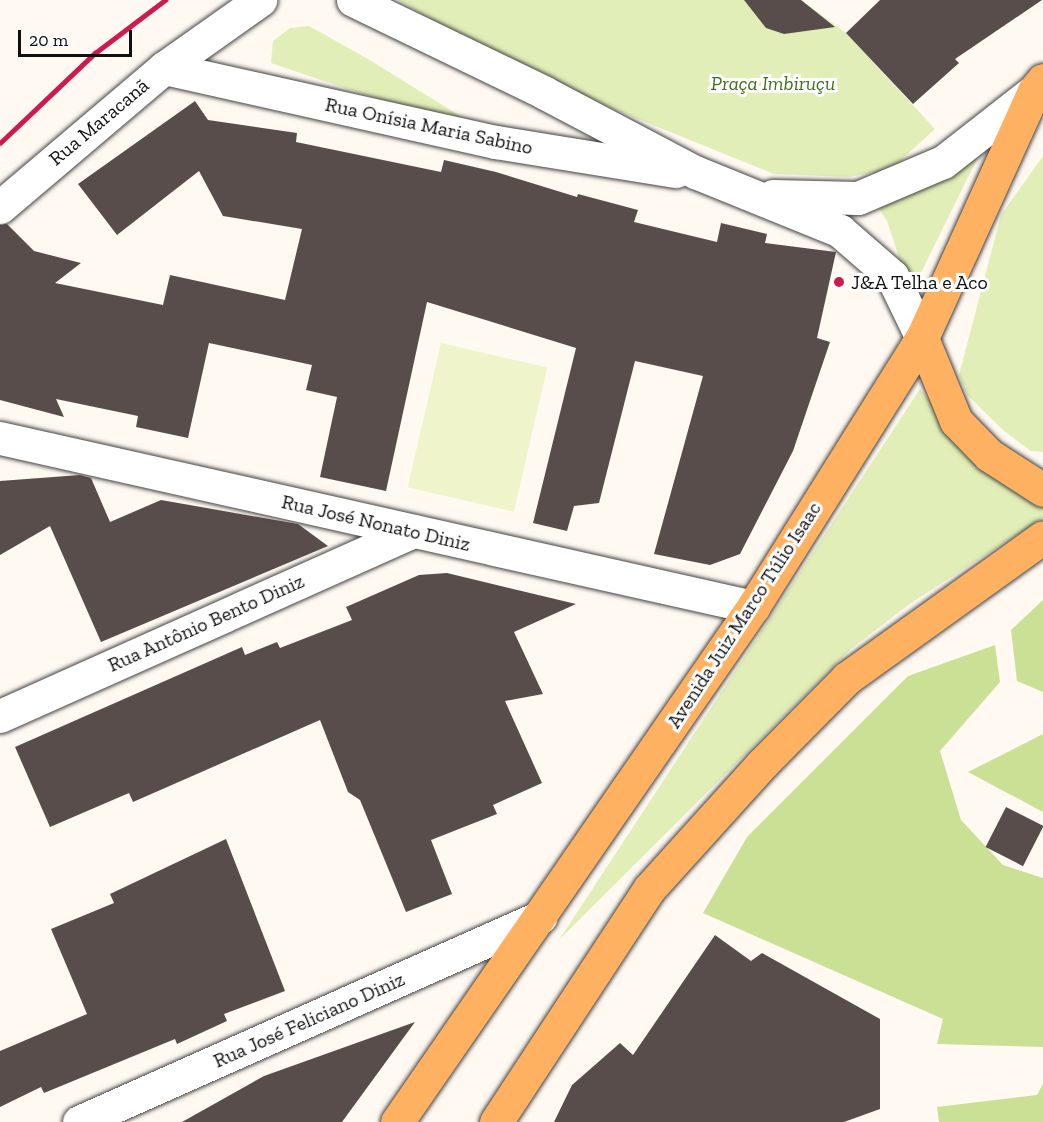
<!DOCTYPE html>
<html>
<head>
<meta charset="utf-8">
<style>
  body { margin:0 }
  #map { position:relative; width:1043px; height:1122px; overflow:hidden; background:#fff9f2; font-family:"Zilla Slab",serif }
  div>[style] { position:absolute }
  .green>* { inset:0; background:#e2eeb7 }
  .forest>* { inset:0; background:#cae095 }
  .pitch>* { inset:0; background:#f0f4ca; transform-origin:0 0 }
  .building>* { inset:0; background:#594d4b; transform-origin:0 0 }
  .roads { filter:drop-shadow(0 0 2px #434343) drop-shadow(0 0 2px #434343) }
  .minor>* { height:33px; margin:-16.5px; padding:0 16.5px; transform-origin:16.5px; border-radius:16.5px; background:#fff }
  .major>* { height:33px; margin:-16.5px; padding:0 16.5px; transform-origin:16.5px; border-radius:16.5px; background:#ffb162 }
  .rail>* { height:4.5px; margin:-2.25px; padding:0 2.25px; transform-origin:2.25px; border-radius:2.25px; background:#cd1a50 }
  .dots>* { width:16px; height:16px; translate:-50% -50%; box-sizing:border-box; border:3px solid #fff; border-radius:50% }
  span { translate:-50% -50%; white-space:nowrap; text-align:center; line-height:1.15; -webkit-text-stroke:6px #fff; paint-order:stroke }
  .park-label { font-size:20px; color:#406e19; font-style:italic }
  .street-label { font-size:20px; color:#101010 }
  .poi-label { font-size:20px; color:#101010 }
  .left { translate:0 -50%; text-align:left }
  .scale { position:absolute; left:18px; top:30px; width:114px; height:27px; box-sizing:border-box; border:3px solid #101010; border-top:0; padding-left:8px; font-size:18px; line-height:21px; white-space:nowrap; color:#101010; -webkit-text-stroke:4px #fff; paint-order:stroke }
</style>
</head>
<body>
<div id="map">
  <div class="green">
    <i style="clip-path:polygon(398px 0,801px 0,846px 33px,935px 129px,898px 163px,877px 172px,848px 177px,774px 174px,611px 108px,494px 55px)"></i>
    <i style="clip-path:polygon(309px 26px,368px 59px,481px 129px,392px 104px,271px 63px,273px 41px,290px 28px)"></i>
    <i style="clip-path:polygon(981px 151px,911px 293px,887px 221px,876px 204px)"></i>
    <i style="clip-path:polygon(1043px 156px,1043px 452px,1031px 451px,1004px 431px,967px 395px,959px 375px,1001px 215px)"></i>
    <i style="clip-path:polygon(920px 389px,982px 463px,1043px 504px,1043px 518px,911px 603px,851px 649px,559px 940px)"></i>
  </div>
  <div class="forest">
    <i style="clip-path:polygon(1043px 600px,1043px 692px,1017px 681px,1011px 630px)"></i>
    <i style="clip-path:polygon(995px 645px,1000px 682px,940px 751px,961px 820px,1003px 865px,1043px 878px,1043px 1047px,937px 1044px,943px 1019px,703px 913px,747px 837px,908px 676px)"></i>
    <i style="clip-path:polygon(1043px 734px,1043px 812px,968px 772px)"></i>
    <i style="clip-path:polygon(1043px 1084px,1043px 1122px,939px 1122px,937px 1107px,1037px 1095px)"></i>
  </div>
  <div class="pitch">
    <i style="left:441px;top:343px;width:109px;height:148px;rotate:13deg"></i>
  </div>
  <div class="building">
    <i style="clip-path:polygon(744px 0,801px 0,835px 27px,784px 34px,766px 28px)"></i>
    <i style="clip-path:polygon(880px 0,1042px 0,955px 59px,959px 63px,913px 104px,846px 33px)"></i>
    <i style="clip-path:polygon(195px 101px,208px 120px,297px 133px,296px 142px,441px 172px,444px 160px,496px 172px,577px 197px,578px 194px,638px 210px,634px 222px,717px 242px,721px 223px,767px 234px,765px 243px,836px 252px,817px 338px,830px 342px,793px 451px,740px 554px,710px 565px,654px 554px,703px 376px,635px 361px,599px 503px,574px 506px,567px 531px,533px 523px,576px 348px,427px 302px,386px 491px,320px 477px,337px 397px,306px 390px,312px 365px,209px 343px,188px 438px,136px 427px,138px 416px,56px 399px,64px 417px,0 400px,0 225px,7px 224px,34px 251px,81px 263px,55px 283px,163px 305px,170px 275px,285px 300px,302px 229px,223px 216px,199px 171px,117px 235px,78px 184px)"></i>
    <i style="clip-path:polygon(80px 475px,91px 478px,110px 522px,161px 500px,298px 524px,328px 546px,101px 642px,50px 526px,0 555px,0 481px)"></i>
    <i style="clip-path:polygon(447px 573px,576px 604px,514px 632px,543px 694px,505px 701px,542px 783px,493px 805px,497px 814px,431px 840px,452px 894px,406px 912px,360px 800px,348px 792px,320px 720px,133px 802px,129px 793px,50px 827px,15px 747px,242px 647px,245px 655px,277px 642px,280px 648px,352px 620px,346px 607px,419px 575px)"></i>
    <i style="left:1006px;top:807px;width:42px;height:45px;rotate:27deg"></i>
    <i style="clip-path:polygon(226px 839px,285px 991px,224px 1014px,227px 1021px,177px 1044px,175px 1039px,44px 1093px,41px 1087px,0 1107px,0 1051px,87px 1014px,51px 929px,114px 903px,110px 894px)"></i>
    <i style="clip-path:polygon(715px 935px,751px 961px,762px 953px,880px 1019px,880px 1109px,844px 1122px,554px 1122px,572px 1085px,620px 1043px,633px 1055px)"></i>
    <i style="clip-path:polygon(415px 1022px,342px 1122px,182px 1122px,264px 1076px)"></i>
  </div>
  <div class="roads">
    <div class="minor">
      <i style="left:353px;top:0;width:213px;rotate:25.8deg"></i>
      <i style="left:545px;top:93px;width:170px;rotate:27.8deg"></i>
      <i style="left:695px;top:172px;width:157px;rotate:22.1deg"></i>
      <i style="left:840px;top:231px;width:69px;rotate:40.9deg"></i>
      <i style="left:892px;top:276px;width:69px;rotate:64.2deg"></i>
      <i style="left:164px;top:68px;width:340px;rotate:12.6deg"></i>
      <i style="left:496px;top:142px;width:182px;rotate:9.2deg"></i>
      <i style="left:773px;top:196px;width:85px;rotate:1.3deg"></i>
      <i style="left:858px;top:198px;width:92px;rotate:-23deg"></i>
      <i style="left:943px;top:162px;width:115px;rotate:-38deg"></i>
      <i style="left:0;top:207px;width:215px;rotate:-40.3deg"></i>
      <i style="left:164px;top:68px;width:118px;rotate:-35.3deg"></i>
      <i style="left:0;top:438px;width:772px;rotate:12.65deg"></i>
      <i style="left:0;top:716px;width:453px;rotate:-24.1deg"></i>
      <i style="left:79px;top:1122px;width:505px;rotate:-23.97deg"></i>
    </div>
    <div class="major">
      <i style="left:922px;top:338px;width:90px;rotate:67.7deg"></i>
      <i style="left:956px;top:421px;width:47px;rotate:45.9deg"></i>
      <i style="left:989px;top:455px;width:64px;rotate:32.9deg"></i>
      <i style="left:397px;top:1122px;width:626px;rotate:-55.35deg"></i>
      <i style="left:753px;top:607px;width:318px;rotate:-57.9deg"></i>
      <i style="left:922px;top:338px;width:271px;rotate:-65.6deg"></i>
      <i style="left:1034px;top:91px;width:14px;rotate:-51deg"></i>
      <i style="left:496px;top:1122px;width:279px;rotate:-56.7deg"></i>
      <i style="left:649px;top:889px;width:169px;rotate:-47.9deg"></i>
      <i style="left:762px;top:764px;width:121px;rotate:-45.3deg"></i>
      <i style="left:847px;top:678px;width:241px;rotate:-35.7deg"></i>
    </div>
  </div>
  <div class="rail">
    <i style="left:0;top:143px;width:131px;rotate:-43.5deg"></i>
    <i style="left:95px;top:53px;width:88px;rotate:-37.1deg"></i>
  </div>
  <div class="dots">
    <i style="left:839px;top:282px;background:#cd1a50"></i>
  </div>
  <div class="park-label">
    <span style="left:773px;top:83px">Praça Imbiruçu</span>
  </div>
  <div class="street-label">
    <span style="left:99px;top:122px;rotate:-40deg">Rua Maracanã</span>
    <span style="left:429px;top:126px;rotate:12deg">Rua Onísia Maria Sabino</span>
    <span style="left:376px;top:523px;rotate:13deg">Rua José Nonato Diniz</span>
    <span style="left:744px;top:615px;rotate:-57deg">Avenida Juiz Marco Túlio Isaac</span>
    <span style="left:206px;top:623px;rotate:-24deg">Rua Antônio Bento Diniz</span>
    <span style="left:309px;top:1020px;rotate:-24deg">Rua José Feliciano Diniz</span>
  </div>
  <div class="poi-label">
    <span class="left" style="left:851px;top:282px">J&amp;A Telha e Aco</span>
  </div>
  <div class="scale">20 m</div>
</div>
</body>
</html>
